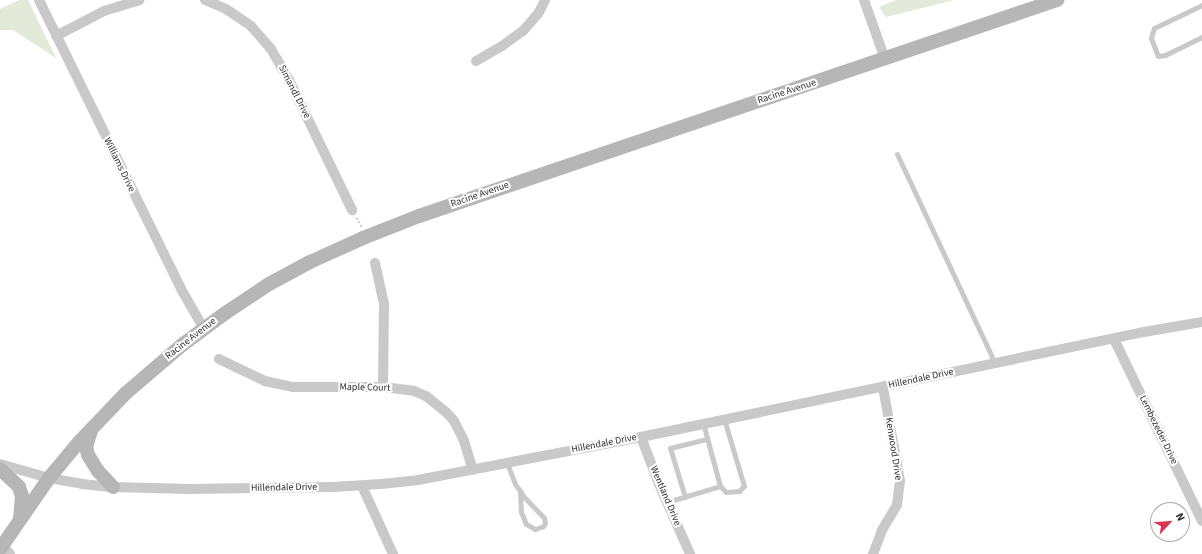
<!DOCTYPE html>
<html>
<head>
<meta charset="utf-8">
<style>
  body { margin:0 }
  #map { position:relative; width:1202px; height:554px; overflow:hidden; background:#fff; font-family:"Source Sans 3",sans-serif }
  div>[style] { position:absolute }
  .green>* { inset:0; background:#e4eada }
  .path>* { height:1.5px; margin-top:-0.75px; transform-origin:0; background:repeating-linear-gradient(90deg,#c9c9c9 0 2px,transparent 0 4px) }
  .lane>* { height:5px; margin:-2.5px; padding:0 2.5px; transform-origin:2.5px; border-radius:2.5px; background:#c9c9c9 }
  .street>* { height:10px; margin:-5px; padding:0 5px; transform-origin:5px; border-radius:5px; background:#c9c9c9 }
  .secondary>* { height:14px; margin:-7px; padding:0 7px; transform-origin:7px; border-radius:7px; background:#b6b6b6 }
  span { translate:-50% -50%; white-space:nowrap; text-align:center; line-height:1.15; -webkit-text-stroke:4px #fff; paint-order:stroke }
  .street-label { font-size:10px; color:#2c2c2c }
  .north { position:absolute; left:1150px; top:502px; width:40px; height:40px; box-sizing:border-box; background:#fff; border:1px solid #ababab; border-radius:50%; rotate:64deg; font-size:11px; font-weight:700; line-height:16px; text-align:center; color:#2c2c2c }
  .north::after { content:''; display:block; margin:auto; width:14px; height:18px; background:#dc364f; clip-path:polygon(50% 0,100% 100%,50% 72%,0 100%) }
</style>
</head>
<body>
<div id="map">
  <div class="green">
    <i style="clip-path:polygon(19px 0,28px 0,56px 58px,13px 30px,0 30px,0 9px)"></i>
    <i style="clip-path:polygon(896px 0,954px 0,886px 17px,879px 7px)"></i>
  </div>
  <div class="path">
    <i style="left:357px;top:218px;width:10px;rotate:61deg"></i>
  </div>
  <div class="lane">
    <i style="left:1202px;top:5px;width:53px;rotate:154.4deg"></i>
    <i style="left:1154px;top:28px;width:10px;rotate:107deg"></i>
    <i style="left:1151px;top:38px;width:19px;rotate:69deg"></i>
    <i style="left:1158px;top:56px;width:7px;rotate:-8deg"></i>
    <i style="left:1165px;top:55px;width:41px;rotate:-25.9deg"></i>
    <i style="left:897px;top:154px;width:231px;rotate:64.9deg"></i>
    <i style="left:703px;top:423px;width:65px;rotate:74.9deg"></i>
    <i style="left:720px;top:486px;width:8px;rotate:45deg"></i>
    <i style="left:726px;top:492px;width:13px;rotate:-4deg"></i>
    <i style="left:739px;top:491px;width:7px;rotate:-45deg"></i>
    <i style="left:744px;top:486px;width:70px;rotate:-106.6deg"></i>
    <i style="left:507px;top:463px;width:22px;rotate:69deg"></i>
    <i style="left:515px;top:484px;width:9px;rotate:54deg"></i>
    <i style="left:520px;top:491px;width:6px;rotate:59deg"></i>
    <i style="left:523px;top:496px;width:30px;rotate:46deg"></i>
    <i style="left:544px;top:518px;width:5px;rotate:79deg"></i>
    <i style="left:545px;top:523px;width:4px;rotate:124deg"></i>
    <i style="left:543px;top:526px;width:9px;rotate:159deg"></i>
    <i style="left:535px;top:529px;width:10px;rotate:-151deg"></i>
    <i style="left:526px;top:524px;width:13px;rotate:-113deg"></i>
    <i style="left:521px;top:512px;width:21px;rotate:-93deg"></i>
    <i style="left:685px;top:497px;width:51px;rotate:-107deg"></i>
    <i style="left:670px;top:448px;width:38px;rotate:-14deg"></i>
    <i style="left:667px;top:502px;width:55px;rotate:-16.8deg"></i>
  </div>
  <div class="street">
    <i style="left:39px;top:0;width:322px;rotate:63.8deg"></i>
    <i style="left:181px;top:289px;width:46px;rotate:60.1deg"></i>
    <i style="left:205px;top:0;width:23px;rotate:23deg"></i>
    <i style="left:226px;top:9px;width:30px;rotate:34deg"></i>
    <i style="left:251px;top:26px;width:30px;rotate:49deg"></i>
    <i style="left:271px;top:49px;width:34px;rotate:60deg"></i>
    <i style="left:288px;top:78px;width:147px;rotate:64.1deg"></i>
    <i style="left:864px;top:0;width:63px;rotate:70.4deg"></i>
    <i style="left:56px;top:36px;width:54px;rotate:-27.5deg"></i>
    <i style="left:104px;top:11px;width:37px;rotate:-17deg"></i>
    <i style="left:476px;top:61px;width:30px;rotate:-30deg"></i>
    <i style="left:502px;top:46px;width:26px;rotate:-36deg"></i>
    <i style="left:523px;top:31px;width:23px;rotate:-49deg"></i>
    <i style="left:538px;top:14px;width:16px;rotate:-63deg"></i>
    <i style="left:375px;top:263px;width:42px;rotate:77.6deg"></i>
    <i style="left:384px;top:304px;width:83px;rotate:90.7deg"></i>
    <i style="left:1114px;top:339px;width:202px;rotate:64.2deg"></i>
    <i style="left:219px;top:359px;width:51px;rotate:25.6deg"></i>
    <i style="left:265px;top:381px;width:29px;rotate:12deg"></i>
    <i style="left:293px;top:387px;width:90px"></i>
    <i style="left:383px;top:387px;width:31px;rotate:7deg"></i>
    <i style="left:414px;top:391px;width:13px;rotate:23deg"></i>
    <i style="left:426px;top:396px;width:26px;rotate:39deg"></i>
    <i style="left:446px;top:412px;width:12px;rotate:48deg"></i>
    <i style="left:454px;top:421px;width:22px;rotate:63deg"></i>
    <i style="left:464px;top:441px;width:30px;rotate:73deg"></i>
    <i style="left:641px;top:437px;width:50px;rotate:69deg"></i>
    <i style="left:659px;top:484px;width:77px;rotate:66.1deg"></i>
    <i style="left:0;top:464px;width:51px;rotate:15.9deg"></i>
    <i style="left:49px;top:478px;width:34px;rotate:10deg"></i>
    <i style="left:82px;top:484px;width:31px;rotate:6deg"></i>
    <i style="left:113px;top:487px;width:76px;rotate:1.5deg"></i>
    <i style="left:189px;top:489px;width:144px;rotate:-0.8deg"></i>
    <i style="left:333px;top:487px;width:48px;rotate:-3.6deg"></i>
    <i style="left:381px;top:484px;width:37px;rotate:-6deg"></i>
    <i style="left:418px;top:480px;width:227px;rotate:-10.9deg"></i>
    <i style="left:641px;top:437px;width:514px;rotate:-11.79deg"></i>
    <i style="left:1144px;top:332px;width:59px;rotate:-9.8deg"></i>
    <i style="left:362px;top:486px;width:75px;rotate:65.5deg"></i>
    <i style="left:2px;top:545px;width:12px;rotate:48deg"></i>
    <i style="left:873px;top:554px;width:26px;rotate:-69deg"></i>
    <i style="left:882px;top:530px;width:29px;rotate:-59deg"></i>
    <i style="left:897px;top:505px;width:24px;rotate:-83deg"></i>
    <i style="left:900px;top:481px;width:96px;rotate:-100.3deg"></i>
  </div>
  <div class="secondary">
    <i style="left:91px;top:431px;width:16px;rotate:108deg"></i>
    <i style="left:86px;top:446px;width:9px;rotate:77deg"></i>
    <i style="left:88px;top:455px;width:19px;rotate:58deg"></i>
    <i style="left:98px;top:471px;width:22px;rotate:47deg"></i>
    <i style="left:0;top:469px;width:26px;rotate:43deg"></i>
    <i style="left:19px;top:487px;width:9px;rotate:72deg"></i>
    <i style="left:22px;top:496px;width:22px;rotate:95deg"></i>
    <i style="left:0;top:549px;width:86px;rotate:-55.4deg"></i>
    <i style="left:49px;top:478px;width:47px;rotate:-50.2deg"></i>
    <i style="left:79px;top:442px;width:68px;rotate:-46.2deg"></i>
    <i style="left:126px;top:393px;width:74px;rotate:-40.6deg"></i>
    <i style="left:182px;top:345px;width:52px;rotate:-36.4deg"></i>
    <i style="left:224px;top:314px;width:54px;rotate:-33.7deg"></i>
    <i style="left:269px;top:284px;width:47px;rotate:-28.2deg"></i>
    <i style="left:310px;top:262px;width:58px;rotate:-24.4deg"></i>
    <i style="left:363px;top:238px;width:60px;rotate:-21.4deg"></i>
    <i style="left:419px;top:216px;width:674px;rotate:-18.7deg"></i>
  </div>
  <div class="street-label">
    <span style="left:294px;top:92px;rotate:63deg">Simandl Drive</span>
    <span style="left:787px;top:92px;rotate:-18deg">Racine Avenue</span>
    <span style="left:119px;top:165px;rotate:64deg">Williams Drive</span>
    <span style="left:480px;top:195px;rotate:-19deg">Racine Avenue</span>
    <span style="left:191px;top:339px;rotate:-38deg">Racine Avenue</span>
    <span style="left:921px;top:379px;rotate:-12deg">Hillendale Drive</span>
    <span style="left:365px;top:388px;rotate:1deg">Maple Court</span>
    <span style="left:1158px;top:430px;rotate:64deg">Lembezeder Drive</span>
    <span style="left:604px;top:444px;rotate:-11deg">Hillendale Drive</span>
    <span style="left:893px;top:449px;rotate:81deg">Kenwood Drive</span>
    <span style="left:284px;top:488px;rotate:-1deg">Hillendale Drive</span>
    <span style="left:665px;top:496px;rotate:67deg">Wentland Drive</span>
  </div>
  <div class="north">N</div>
</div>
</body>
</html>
